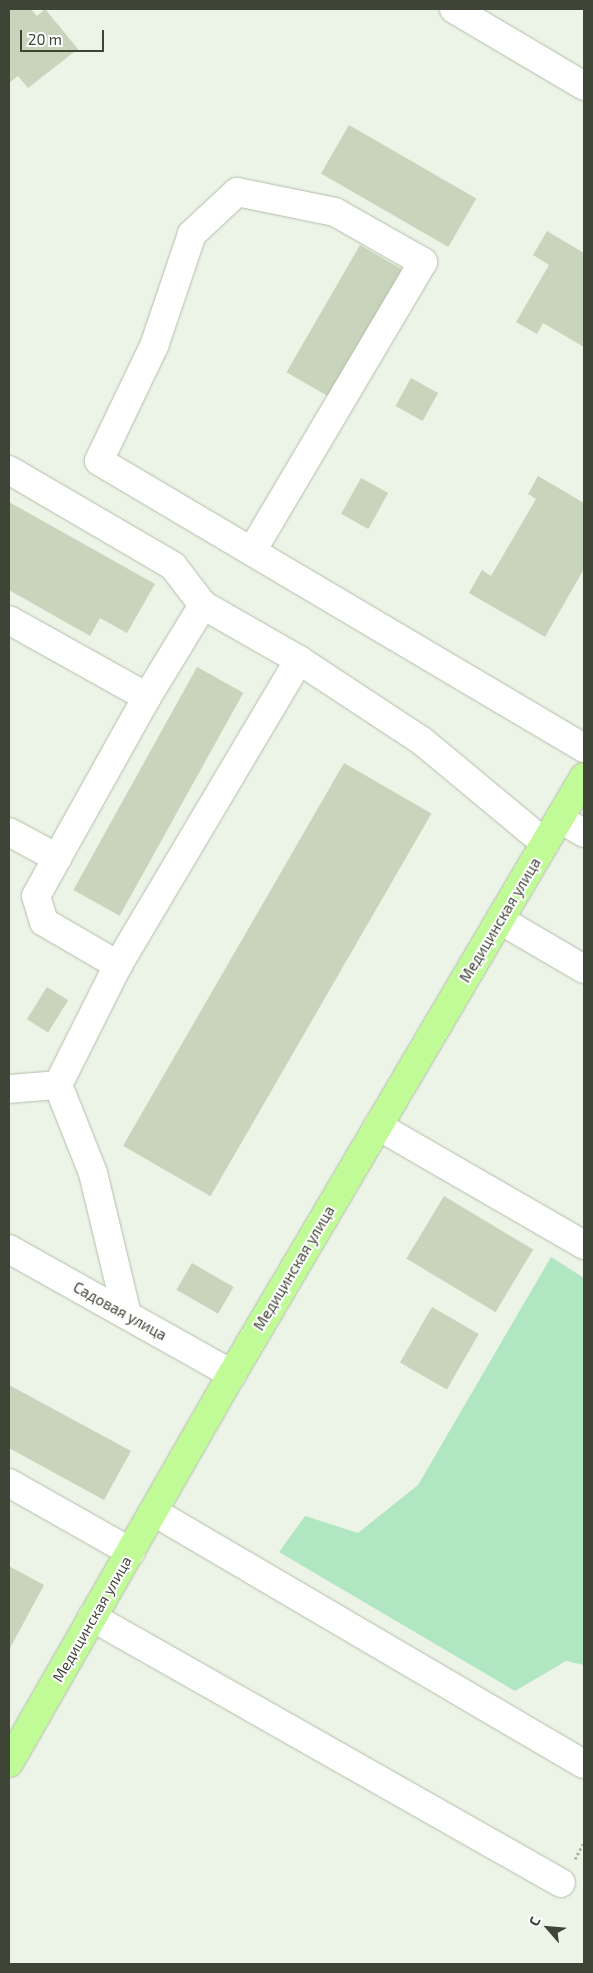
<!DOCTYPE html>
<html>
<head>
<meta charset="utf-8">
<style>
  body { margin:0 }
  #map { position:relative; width:593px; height:1973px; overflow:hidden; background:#ecf3e7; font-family:"Exo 2",sans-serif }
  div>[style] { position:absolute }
  .green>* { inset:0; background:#b0e6c1 }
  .building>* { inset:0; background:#c9d4bc; transform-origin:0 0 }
  .path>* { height:3px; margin-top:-1.5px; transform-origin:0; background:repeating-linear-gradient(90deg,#adbf9b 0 2.5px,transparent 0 5px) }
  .roads { filter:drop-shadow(0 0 1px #b3bea9) drop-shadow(0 0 1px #b3bea9) }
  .minor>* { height:28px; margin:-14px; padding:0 14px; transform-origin:14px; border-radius:14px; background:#fff }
  .major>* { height:28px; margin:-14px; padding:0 14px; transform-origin:14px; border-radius:14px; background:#c1fb97 }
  span { translate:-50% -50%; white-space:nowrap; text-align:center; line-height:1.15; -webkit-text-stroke:4px #fff; paint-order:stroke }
  .street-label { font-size:15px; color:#3e4536 }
  .frame { position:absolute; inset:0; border:10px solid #3e4536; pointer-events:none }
  .north { position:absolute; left:523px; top:1903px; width:50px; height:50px; -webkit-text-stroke:4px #fff; paint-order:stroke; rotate:297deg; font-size:14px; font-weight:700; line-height:20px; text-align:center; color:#3e4536 }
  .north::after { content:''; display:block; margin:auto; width:18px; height:22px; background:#3e4536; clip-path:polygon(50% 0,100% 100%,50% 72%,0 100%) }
  .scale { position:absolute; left:20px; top:30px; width:84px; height:22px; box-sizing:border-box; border:2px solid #3e4536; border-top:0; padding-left:6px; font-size:15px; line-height:18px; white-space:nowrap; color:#3e4536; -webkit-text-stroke:4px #fff; paint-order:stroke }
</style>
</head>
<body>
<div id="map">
  <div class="green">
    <i style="clip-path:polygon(551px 1257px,584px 1278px,584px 1665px,566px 1661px,515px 1691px,279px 1552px,305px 1516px,358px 1533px,418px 1485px)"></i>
  </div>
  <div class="building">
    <i style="clip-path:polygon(9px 9px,31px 9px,37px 16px,45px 9px,78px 49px,28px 88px,18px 76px,9px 83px)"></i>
    <i style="left:349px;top:125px;width:147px;height:56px;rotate:30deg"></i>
    <i style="clip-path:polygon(547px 231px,584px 253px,584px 347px,543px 323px,537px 334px,516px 322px,549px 265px,533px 255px)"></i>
    <i style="left:360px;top:245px;width:56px;height:147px;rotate:30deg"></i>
    <i style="left:411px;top:378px;width:31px;height:32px;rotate:29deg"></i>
    <i style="clip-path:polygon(538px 476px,584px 503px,584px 569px,545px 637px,469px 593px,482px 570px,491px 576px,536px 499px,528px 494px)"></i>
    <i style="left:361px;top:478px;width:31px;height:41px;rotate:29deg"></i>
    <i style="clip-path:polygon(9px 502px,155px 584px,127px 633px,100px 618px,90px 636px,9px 590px)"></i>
    <i style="left:197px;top:667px;width:53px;height:255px;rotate:29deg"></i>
    <i style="left:344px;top:763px;width:101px;height:442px;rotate:30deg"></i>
    <i style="left:47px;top:987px;width:25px;height:38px;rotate:32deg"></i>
    <i style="left:444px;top:1196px;width:104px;height:73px;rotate:31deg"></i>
    <i style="left:192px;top:1263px;width:48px;height:31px;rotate:30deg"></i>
    <i style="left:432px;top:1307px;width:54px;height:64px;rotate:30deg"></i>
    <i style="clip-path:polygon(9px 1385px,131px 1451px,104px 1500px,9px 1448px)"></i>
    <i style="clip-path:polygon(9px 1566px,44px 1585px,9px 1650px)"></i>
  </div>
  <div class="path">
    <i style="left:575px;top:1859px;width:19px;rotate:-62deg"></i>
  </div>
  <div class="roads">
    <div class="minor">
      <i style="left:454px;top:9px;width:151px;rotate:30.6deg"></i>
      <i style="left:9px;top:470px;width:190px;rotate:30.3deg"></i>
      <i style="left:173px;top:566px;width:49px;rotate:52.4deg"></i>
      <i style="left:252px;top:551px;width:336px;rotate:-59.4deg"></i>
      <i style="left:423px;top:262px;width:101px;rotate:-150.4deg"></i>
      <i style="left:335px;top:212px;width:100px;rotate:-168.5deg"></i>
      <i style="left:237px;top:192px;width:62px;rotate:137deg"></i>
      <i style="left:192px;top:234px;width:118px;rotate:108.7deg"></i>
      <i style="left:154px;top:346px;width:127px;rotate:115.6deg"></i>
      <i style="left:99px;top:461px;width:564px;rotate:30.62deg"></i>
      <i style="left:9px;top:620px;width:158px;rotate:29.2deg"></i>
      <i style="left:299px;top:660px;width:147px;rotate:33.4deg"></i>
      <i style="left:422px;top:741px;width:160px;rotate:39.7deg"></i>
      <i style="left:560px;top:819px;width:28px;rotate:30deg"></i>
      <i style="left:9px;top:832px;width:55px;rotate:28.4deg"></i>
      <i style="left:57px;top:858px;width:184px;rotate:-60.8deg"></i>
      <i style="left:147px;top:697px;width:108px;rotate:-58.7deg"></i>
      <i style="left:203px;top:605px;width:111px;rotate:29.8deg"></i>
      <i style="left:299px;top:660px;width:355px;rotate:120.7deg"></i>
      <i style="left:118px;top:965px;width:134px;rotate:116.6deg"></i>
      <i style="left:58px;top:1085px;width:95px;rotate:68.3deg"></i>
      <i style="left:93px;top:1173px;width:146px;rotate:76.5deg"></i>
      <i style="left:57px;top:858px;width:43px;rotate:118.9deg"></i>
      <i style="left:36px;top:896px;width:27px;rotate:73deg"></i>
      <i style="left:44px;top:922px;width:86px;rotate:30.2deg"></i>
      <i style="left:500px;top:920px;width:97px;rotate:30.3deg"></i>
      <i style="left:9px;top:1089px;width:49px;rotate:-4.7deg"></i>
      <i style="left:378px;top:1126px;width:238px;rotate:30deg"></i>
      <i style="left:9px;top:1249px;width:256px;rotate:29.3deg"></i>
      <i style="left:9px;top:1483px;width:140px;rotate:29.5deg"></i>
      <i style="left:154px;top:1512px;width:498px;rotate:30.4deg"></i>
      <i style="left:92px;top:1617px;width:539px;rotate:29.56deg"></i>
    </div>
    <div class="major">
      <i style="left:9px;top:1763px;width:448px;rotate:-60.2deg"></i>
      <i style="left:232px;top:1374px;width:693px;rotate:-59.48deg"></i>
    </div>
  </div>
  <div class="street-label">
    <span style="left:500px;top:920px;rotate:-59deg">Медицинская улица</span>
    <span style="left:294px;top:1268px;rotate:-59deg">Медицинская улица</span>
    <span style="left:120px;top:1311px;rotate:29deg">Садовая улица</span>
    <span style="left:92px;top:1619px;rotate:-60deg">Медицинская улица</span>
  </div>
  <div class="frame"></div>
  <div class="north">С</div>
  <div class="scale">20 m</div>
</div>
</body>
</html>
